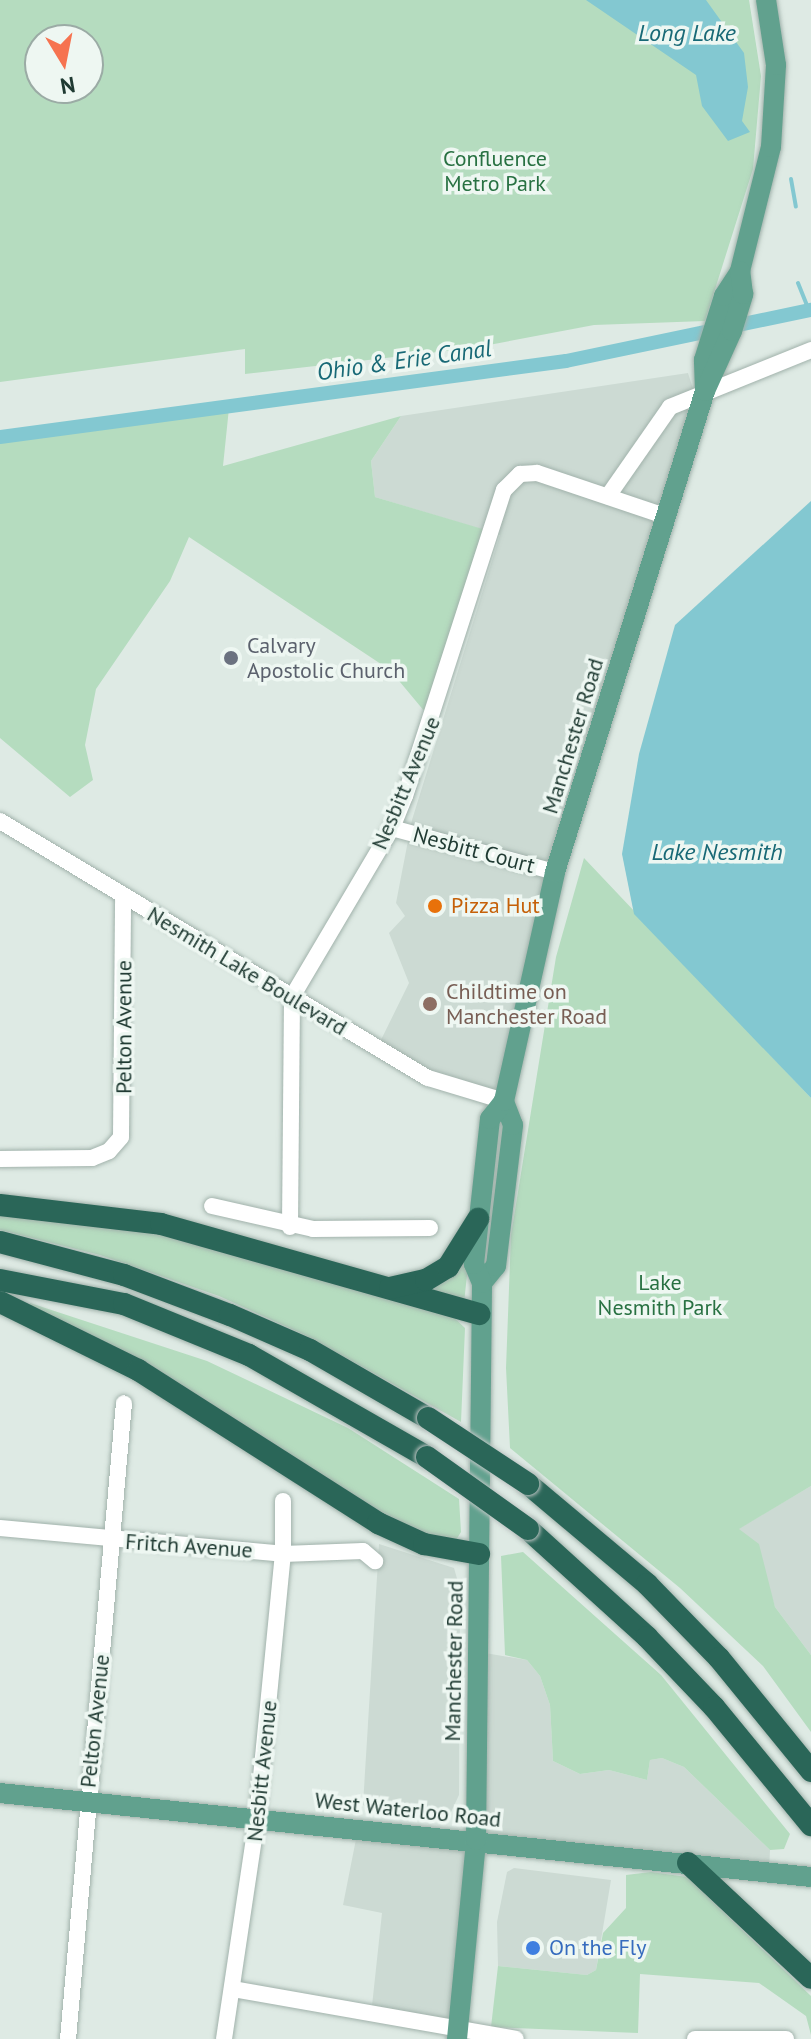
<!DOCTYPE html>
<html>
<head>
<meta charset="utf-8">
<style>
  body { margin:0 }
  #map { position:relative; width:811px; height:2039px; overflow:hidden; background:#deeae4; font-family:"PT Sans",sans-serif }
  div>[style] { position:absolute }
  .built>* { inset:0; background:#ccdad3 }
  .green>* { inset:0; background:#b5dcbf }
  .water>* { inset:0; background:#83c8d1 }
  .stream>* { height:4px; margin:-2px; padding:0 2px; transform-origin:2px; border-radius:2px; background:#83c8d1 }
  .canal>* { height:14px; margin:-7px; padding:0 7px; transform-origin:7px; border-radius:7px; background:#83c8d1 }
  .roads { filter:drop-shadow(0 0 2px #a1b2ab) drop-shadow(0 0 2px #a1b2ab) }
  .minor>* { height:16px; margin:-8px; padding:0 8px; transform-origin:8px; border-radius:8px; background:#fff }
  .major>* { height:20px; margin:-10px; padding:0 10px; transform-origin:10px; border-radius:10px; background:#61a18e }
  .highway>* { height:22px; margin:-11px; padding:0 11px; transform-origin:11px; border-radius:11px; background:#2a6658 }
  .bridges { filter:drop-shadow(0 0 2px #bcc4c2) drop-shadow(0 0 2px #bcc4c2) }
  .highway-bridge>* { height:22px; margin:-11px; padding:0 11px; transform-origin:11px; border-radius:11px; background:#2a6658 }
  .dots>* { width:22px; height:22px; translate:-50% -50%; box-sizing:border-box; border:4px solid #eef7f2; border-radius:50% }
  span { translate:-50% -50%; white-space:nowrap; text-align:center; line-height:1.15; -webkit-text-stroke:7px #eef7f2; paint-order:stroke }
  .park-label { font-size:22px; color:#287142 }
  .worship-label { font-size:22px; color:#5b616d }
  .left { translate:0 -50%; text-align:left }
  .street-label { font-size:22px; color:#1f3a32 }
  .food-label { font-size:22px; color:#c56008 }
  .education-label { font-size:22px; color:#785e54 }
  .shop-label { font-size:22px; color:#366cbe }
  .water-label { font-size:24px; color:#186976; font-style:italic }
  .north { position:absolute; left:24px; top:24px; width:80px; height:80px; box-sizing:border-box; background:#eef7f2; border:2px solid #9baba5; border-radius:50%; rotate:170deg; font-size:22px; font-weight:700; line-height:32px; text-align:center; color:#1f3a32 }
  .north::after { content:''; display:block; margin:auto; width:28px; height:36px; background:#f67350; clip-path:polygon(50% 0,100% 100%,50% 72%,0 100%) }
</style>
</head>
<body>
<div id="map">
  <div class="built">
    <i style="clip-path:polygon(688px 373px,700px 411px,555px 872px,504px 1101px,377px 1048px,409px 983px,389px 933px,405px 916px,396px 903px,412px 820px,500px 535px,375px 497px,371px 461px,401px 416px)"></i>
    <i style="clip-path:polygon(811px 1486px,811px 1655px,775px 1607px,766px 1578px,738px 1529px)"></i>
    <i style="clip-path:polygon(379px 1544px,454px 1568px,460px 1589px,459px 1795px,451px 1812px,442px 1817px,374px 1813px,363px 1805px)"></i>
    <i style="clip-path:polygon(479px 1652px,527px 1660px,540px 1676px,550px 1705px,553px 1761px,580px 1774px,609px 1770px,647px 1780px,650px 1760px,662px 1758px,684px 1767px,770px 1850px,769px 1872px,476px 1841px,457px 2032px,516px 2039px,457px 2039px,457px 2033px,371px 2015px,382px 1913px,343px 1905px,358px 1829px,476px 1840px)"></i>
    <i style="clip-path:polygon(514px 1868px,611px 1880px,596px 1970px,587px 1975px,498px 1966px,497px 1922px,507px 1872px)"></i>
  </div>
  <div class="green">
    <i style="clip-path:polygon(evenodd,0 0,749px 0,761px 76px,753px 169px,705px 321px,594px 325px,473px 348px,245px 374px,245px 349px,0 382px,0 0,40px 40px,88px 40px,88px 88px,40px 88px,40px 40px)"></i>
    <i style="clip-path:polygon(229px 408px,223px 466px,401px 416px,371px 461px,375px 497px,486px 530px,425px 712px,390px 670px,189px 537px,170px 581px,96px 689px,85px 745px,93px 780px,70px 797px,0 738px,0 435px)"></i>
    <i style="clip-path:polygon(584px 858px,811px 1098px,811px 1486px,739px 1529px,759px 1544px,775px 1607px,811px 1655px,811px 1732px,763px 1666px,680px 1588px,510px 1448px,506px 1368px,511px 1235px,556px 957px)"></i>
    <i style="clip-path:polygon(0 1215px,161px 1234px,447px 1311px,465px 1328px,461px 1422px,307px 1336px,219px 1296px,100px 1255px,0 1230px)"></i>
    <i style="clip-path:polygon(469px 1256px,464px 1303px,421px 1292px)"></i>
    <i style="clip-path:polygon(30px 1303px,207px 1361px,348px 1428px,459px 1499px,461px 1532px,456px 1540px,441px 1541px,378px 1513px,213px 1407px,30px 1308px)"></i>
    <i style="clip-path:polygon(523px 1552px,661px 1675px,790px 1834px,784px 1849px,770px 1850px,684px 1767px,662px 1758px,650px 1760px,647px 1780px,609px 1770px,580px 1774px,553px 1761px,550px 1705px,540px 1676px,527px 1660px,505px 1655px,501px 1556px)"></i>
    <i style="clip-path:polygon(651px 1872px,687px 1877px,811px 1996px,811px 2035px,806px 2016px,759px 1983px,640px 1974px,638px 2033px,491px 2027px,498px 1966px,587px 1975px,596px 1970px,603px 1933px,626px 1908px,626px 1875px)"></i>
  </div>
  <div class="water">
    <i style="clip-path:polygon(586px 0,706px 0,744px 53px,748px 87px,742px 121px,750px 132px,728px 141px,702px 106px,696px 75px)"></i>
    <i style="clip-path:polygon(811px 501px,811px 1098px,634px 914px,622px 854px,639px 754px,675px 625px)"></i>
  </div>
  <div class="stream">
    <i style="left:791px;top:179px;width:28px;rotate:80deg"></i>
    <i style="left:798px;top:283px;width:29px;rotate:68deg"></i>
  </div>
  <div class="canal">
    <i style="left:0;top:437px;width:571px;rotate:-7.65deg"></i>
    <i style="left:566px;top:361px;width:250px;rotate:-11.8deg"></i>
  </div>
  <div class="roads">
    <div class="minor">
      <i style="left:608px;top:496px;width:108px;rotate:-55.1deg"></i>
      <i style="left:670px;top:407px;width:152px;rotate:-22deg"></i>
      <i style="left:0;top:821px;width:499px;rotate:31deg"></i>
      <i style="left:428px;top:1078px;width:79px;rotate:16.8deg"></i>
      <i style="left:392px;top:828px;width:169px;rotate:15.1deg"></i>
      <i style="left:0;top:1159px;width:92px;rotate:-0.6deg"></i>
      <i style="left:92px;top:1158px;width:18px;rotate:-22deg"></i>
      <i style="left:109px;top:1151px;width:18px;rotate:-49deg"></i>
      <i style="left:121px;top:1137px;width:239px;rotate:-89.5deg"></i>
      <i style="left:212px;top:1206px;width:104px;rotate:12.8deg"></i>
      <i style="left:313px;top:1229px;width:117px;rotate:-0.5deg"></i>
      <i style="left:290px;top:1227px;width:230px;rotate:-89.5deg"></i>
      <i style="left:292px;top:997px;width:196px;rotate:-59.4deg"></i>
      <i style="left:392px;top:828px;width:35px;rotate:-68deg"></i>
      <i style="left:405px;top:796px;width:322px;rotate:-72.1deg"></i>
      <i style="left:504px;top:490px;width:23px;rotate:-45deg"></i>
      <i style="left:520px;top:474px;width:17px;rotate:-3deg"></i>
      <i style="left:537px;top:473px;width:135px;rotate:18.6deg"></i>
      <i style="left:0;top:1528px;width:284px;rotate:5.2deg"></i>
      <i style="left:283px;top:1554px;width:80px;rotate:-2.1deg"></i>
      <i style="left:363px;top:1551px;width:16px;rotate:40deg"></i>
      <i style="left:233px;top:1989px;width:287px;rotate:10deg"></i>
      <i style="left:68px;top:2039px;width:638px;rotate:-84.97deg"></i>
      <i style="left:224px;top:2039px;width:223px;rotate:-81.5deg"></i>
      <i style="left:257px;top:1818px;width:265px;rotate:-84.4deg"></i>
      <i style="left:283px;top:1554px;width:53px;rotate:-90deg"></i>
      <i style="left:695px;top:2039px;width:91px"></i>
    </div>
    <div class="major">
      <i style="left:705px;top:391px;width:31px;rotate:-92deg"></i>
      <i style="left:704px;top:360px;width:67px;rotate:-72.6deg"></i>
      <i style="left:724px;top:296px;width:30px;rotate:-57deg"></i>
      <i style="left:740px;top:271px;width:128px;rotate:-76deg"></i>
      <i style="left:771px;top:147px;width:82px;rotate:-86.5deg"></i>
      <i style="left:776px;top:65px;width:66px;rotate:-98.7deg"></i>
      <i style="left:482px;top:1283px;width:22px;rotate:-51deg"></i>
      <i style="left:496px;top:1266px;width:142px;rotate:-83.1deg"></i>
      <i style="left:513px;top:1125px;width:26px;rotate:-111deg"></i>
      <i style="left:0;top:1793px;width:815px;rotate:5.91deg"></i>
      <i style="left:457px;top:2039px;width:200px;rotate:-84.5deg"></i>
      <i style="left:476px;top:1840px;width:557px;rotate:-89.38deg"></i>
      <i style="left:482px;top:1283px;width:21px;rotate:-113deg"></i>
      <i style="left:474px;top:1264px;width:146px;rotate:-83.7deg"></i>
      <i style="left:490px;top:1119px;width:23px;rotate:-52deg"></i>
      <i style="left:504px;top:1101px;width:235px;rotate:-77.4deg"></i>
      <i style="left:555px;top:872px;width:504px;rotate:-72.68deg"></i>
      <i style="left:705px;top:391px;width:66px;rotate:-65.8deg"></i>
      <i style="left:732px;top:331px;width:39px;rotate:-73deg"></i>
      <i style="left:743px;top:294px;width:23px;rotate:-97deg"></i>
    </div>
    <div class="highway">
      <i style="left:0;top:1205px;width:162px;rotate:6.7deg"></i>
      <i style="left:161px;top:1224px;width:331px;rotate:15.8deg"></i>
      <i style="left:0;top:1242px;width:128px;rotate:14.9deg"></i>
      <i style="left:124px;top:1275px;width:113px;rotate:20.7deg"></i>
      <i style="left:230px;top:1315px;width:87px;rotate:23.6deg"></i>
      <i style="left:310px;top:1350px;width:136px;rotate:30deg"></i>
      <i style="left:0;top:1280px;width:126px;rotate:11deg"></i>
      <i style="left:124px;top:1304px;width:135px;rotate:22.2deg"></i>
      <i style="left:249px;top:1355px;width:205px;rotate:29.8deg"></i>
      <i style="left:390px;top:1288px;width:37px;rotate:-13deg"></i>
      <i style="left:426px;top:1280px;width:26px;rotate:-31deg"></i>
      <i style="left:448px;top:1267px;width:57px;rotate:-58deg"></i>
      <i style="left:0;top:1302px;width:154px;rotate:26.2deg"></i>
      <i style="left:138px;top:1370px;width:285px;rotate:32.5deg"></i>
      <i style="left:378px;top:1523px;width:51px;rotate:24.5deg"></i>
      <i style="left:424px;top:1544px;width:56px;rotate:10.3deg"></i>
      <i style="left:528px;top:1484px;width:155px;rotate:40deg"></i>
      <i style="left:647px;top:1584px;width:103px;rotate:45.8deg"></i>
      <i style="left:719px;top:1658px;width:146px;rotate:50.8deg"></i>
      <i style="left:528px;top:1529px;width:161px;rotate:42.2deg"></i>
      <i style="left:647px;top:1637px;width:97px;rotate:46.3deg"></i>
      <i style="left:714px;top:1707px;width:153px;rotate:50.6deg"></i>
      <i style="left:688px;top:1863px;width:168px;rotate:43.1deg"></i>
    </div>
  </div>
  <div class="bridges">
    <div class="highway-bridge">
      <i style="left:428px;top:1418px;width:120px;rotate:33.4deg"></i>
      <i style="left:427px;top:1457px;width:124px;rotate:35.5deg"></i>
    </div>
  </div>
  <div class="dots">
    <i style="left:231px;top:658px;background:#6b7280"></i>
    <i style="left:435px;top:906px;background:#e8710a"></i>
    <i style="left:430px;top:1004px;background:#8d6e63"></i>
    <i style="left:533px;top:1948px;background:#3f7fe0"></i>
  </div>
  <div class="park-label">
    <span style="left:495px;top:171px">Confluence<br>Metro Park</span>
    <span style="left:660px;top:1295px">Lake<br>Nesmith Park</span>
  </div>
  <div class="worship-label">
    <span class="left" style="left:247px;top:658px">Calvary<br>Apostolic Church</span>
  </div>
  <div class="street-label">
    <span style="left:573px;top:736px;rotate:-73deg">Manchester Road</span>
    <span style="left:406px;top:783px;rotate:-67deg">Nesbitt Avenue</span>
    <span style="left:474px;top:850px;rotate:15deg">Nesbitt Court</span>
    <span style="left:247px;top:971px;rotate:31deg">Nesmith Lake Boulevard</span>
    <span style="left:124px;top:1027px;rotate:-90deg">Pelton Avenue</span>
    <span style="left:189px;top:1546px;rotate:4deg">Fritch Avenue</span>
    <span style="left:454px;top:1661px;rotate:-89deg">Manchester Road</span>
    <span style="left:95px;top:1721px;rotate:-84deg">Pelton Avenue</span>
    <span style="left:262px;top:1771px;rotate:-84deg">Nesbitt Avenue</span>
    <span style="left:408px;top:1810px;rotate:6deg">West Waterloo Road</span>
  </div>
  <div class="food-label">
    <span class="left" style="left:451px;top:906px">Pizza Hut</span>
  </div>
  <div class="education-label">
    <span class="left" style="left:446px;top:1004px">Childtime on<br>Manchester Road</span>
  </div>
  <div class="shop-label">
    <span class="left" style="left:549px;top:1948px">On the Fly</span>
  </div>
  <div class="water-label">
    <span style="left:687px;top:33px">Long Lake</span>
    <span style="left:404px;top:360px;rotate:-8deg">Ohio &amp; Erie Canal</span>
    <span style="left:717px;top:852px">Lake Nesmith</span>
  </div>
  <div class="north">N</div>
</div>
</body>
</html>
